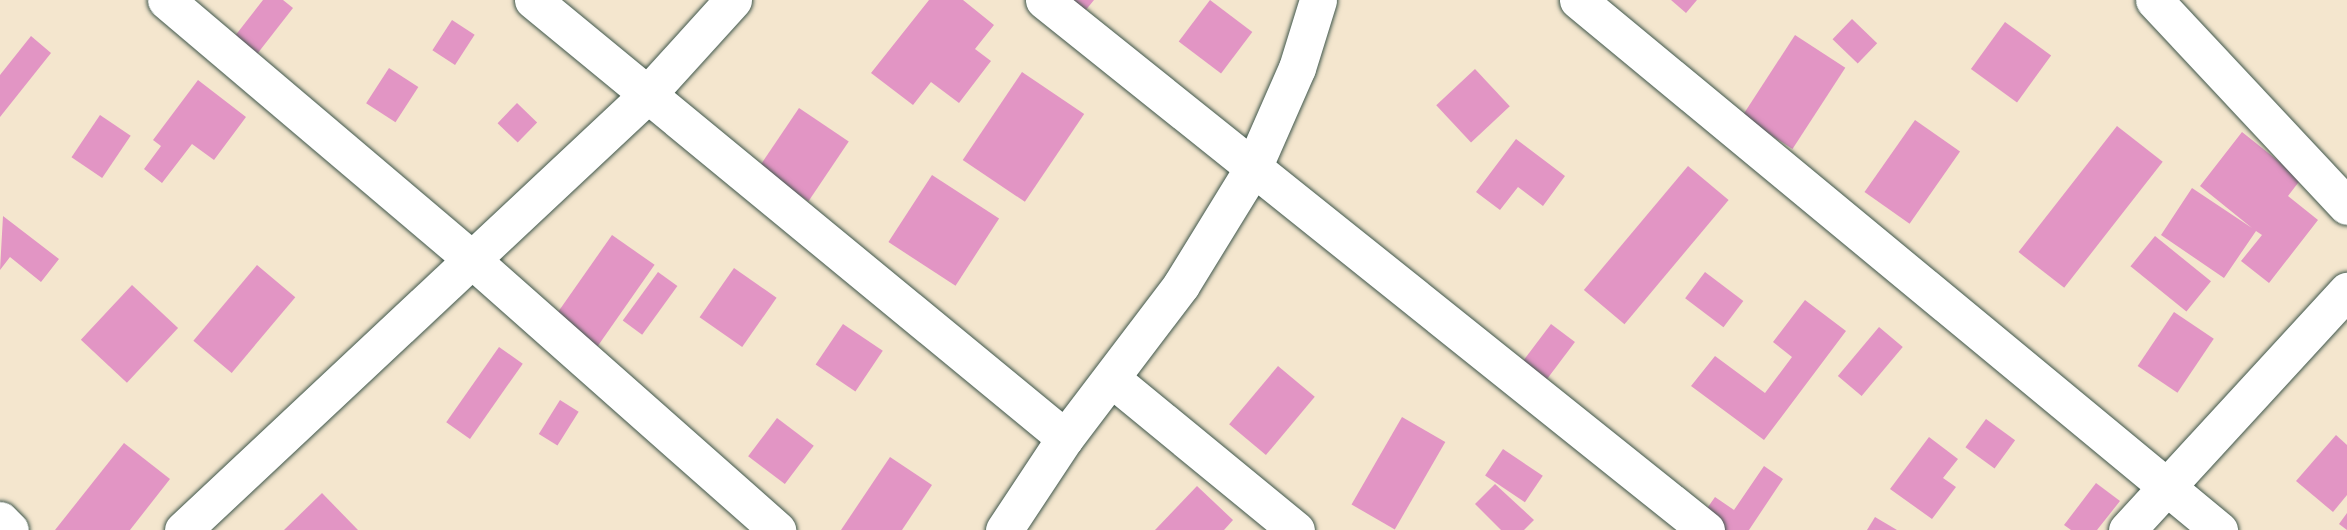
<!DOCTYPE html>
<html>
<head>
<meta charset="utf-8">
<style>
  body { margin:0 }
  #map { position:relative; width:2347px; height:530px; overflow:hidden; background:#f4e6ce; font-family:Pangolin,sans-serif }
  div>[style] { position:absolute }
  .building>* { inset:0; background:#e295c4; transform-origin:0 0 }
  .roads { filter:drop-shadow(0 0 2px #3f564b) drop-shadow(0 0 2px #3f564b) }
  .street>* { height:37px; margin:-18.5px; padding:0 18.5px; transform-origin:18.5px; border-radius:18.5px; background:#fff }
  span { translate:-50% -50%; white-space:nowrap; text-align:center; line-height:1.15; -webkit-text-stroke:6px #fff; paint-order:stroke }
</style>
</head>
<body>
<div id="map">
  <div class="building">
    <i style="clip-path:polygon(263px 0,283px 0,293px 8px,254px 58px,231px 41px)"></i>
    <i style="clip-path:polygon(929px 0,963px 0,994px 25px,975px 49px,991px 61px,959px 103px,931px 82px,913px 105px,871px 73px)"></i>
    <i style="clip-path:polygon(1070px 0,1094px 0,1085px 11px)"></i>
    <i style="left:1210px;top:0;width:53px;height:52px;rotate:37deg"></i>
    <i style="clip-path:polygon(1671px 0,1697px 0,1686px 13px)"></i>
    <i style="left:1852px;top:19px;width:35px;height:28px;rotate:44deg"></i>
    <i style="left:452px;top:20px;width:27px;height:36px;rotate:33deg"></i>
    <i style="left:2005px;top:22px;width:57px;height:58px;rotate:36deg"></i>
    <i style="left:1795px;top:35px;width:60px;height:97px;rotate:33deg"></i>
    <i style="clip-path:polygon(31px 36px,51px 53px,0 117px,0 75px)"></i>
    <i style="left:389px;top:68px;width:35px;height:42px;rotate:33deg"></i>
    <i style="left:1475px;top:69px;width:51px;height:53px;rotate:47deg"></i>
    <i style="left:1022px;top:72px;width:75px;height:106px;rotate:34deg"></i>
    <i style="clip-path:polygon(198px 80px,246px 117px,214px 160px,192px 144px,162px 183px,144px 169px,161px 146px,153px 140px)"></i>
    <i style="left:517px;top:103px;width:28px;height:28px;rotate:44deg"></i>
    <i style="left:799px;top:108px;width:60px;height:72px;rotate:34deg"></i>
    <i style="left:100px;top:115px;width:37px;height:51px;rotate:34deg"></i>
    <i style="left:1915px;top:120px;width:55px;height:88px;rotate:35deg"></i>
    <i style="left:2117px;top:126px;width:58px;height:160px;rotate:38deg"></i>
    <i style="clip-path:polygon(2242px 132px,2301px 179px,2288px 196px,2318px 220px,2269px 283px,2241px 261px,2262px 235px,2256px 231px,2224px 278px,2161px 235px,2192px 188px,2252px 228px,2200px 186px)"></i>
    <i style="clip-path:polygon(1516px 139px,1565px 176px,1543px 206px,1518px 187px,1500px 210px,1476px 192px)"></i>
    <i style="left:1688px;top:166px;width:53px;height:162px;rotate:40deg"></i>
    <i style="left:932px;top:175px;width:80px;height:80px;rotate:33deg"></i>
    <i style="clip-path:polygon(3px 216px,59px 259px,41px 282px,10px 257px,0 270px)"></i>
    <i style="left:612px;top:235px;width:52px;height:106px;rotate:35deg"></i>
    <i style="left:2155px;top:236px;width:72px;height:39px;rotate:39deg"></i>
    <i style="left:257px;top:265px;width:50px;height:99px;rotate:40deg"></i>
    <i style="left:734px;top:268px;width:52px;height:60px;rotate:35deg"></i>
    <i style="left:658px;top:272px;width:24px;height:60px;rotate:36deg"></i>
    <i style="left:1705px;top:272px;width:48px;height:33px;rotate:37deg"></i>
    <i style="left:132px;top:285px;width:63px;height:75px;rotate:43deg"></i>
    <i style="clip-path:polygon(1805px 300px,1846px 331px,1764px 440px,1691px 386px,1715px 356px,1765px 393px,1792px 357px,1773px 342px)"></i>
    <i style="left:2174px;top:312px;width:48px;height:65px;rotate:34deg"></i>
    <i style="left:843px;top:324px;width:48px;height:49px;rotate:34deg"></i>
    <i style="left:1551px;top:324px;width:30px;height:52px;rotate:37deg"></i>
    <i style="left:1879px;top:327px;width:31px;height:64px;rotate:40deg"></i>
    <i style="left:499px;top:347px;width:29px;height:92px;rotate:35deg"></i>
    <i style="left:1278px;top:366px;width:48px;height:76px;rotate:40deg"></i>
    <i style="left:560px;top:400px;width:22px;height:40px;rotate:32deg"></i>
    <i style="left:1402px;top:417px;width:50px;height:101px;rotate:30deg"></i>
    <i style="left:777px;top:418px;width:46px;height:48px;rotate:37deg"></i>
    <i style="left:1986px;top:419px;width:36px;height:35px;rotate:36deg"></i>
    <i style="clip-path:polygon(2336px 435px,2347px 445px,2347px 495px,2333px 512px,2296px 481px)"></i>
    <i style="clip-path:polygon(1929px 437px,1958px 459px,1943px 478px,1956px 487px,1932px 519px,1890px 489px)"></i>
    <i style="clip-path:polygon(124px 443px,170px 479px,130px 530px,55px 530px)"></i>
    <i style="left:1503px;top:449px;width:48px;height:32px;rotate:34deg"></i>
    <i style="clip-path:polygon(890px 457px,932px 485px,902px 530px,841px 530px)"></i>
    <i style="clip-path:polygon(1764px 466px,1783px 479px,1749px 530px,1720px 530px,1701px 517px,1715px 497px,1734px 510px)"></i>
    <i style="clip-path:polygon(2096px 483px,2120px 501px,2097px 530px,2071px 530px,2064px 525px)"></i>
    <i style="clip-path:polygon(1495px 484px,1534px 520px,1524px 530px,1501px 530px,1475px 504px)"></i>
    <i style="clip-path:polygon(1197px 486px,1233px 520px,1224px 530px,1155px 530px)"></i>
    <i style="clip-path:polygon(322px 493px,358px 530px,284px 530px)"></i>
    <i style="clip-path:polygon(2347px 513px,2347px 530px,2339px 524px)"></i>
    <i style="clip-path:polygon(1875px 517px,1897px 530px,1867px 530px)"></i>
  </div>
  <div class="roads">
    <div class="street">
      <i style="left:166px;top:0;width:400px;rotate:40.3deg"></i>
      <i style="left:471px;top:259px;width:409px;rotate:41.5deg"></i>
      <i style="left:533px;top:0;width:689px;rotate:39.46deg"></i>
      <i style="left:1044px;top:0;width:848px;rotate:38.68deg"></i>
      <i style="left:1578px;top:0;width:832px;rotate:39.59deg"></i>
      <i style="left:2154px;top:0;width:282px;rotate:46.9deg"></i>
      <i style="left:1112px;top:379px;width:238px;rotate:39.4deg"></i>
      <i style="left:0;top:520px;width:14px;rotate:45deg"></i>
      <i style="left:183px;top:530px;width:633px;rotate:-43.14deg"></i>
      <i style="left:645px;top:97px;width:131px;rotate:-47.8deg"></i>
      <i style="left:1004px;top:530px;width:110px;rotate:-56.5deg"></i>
      <i style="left:1065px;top:438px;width:192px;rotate:-52.8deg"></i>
      <i style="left:1181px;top:285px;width:137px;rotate:-58.4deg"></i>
      <i style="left:1253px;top:168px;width:109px;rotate:-66.3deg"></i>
      <i style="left:1297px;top:68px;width:71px;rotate:-72.8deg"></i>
      <i style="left:2127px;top:530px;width:325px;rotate:-47.4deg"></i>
    </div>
  </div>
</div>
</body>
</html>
